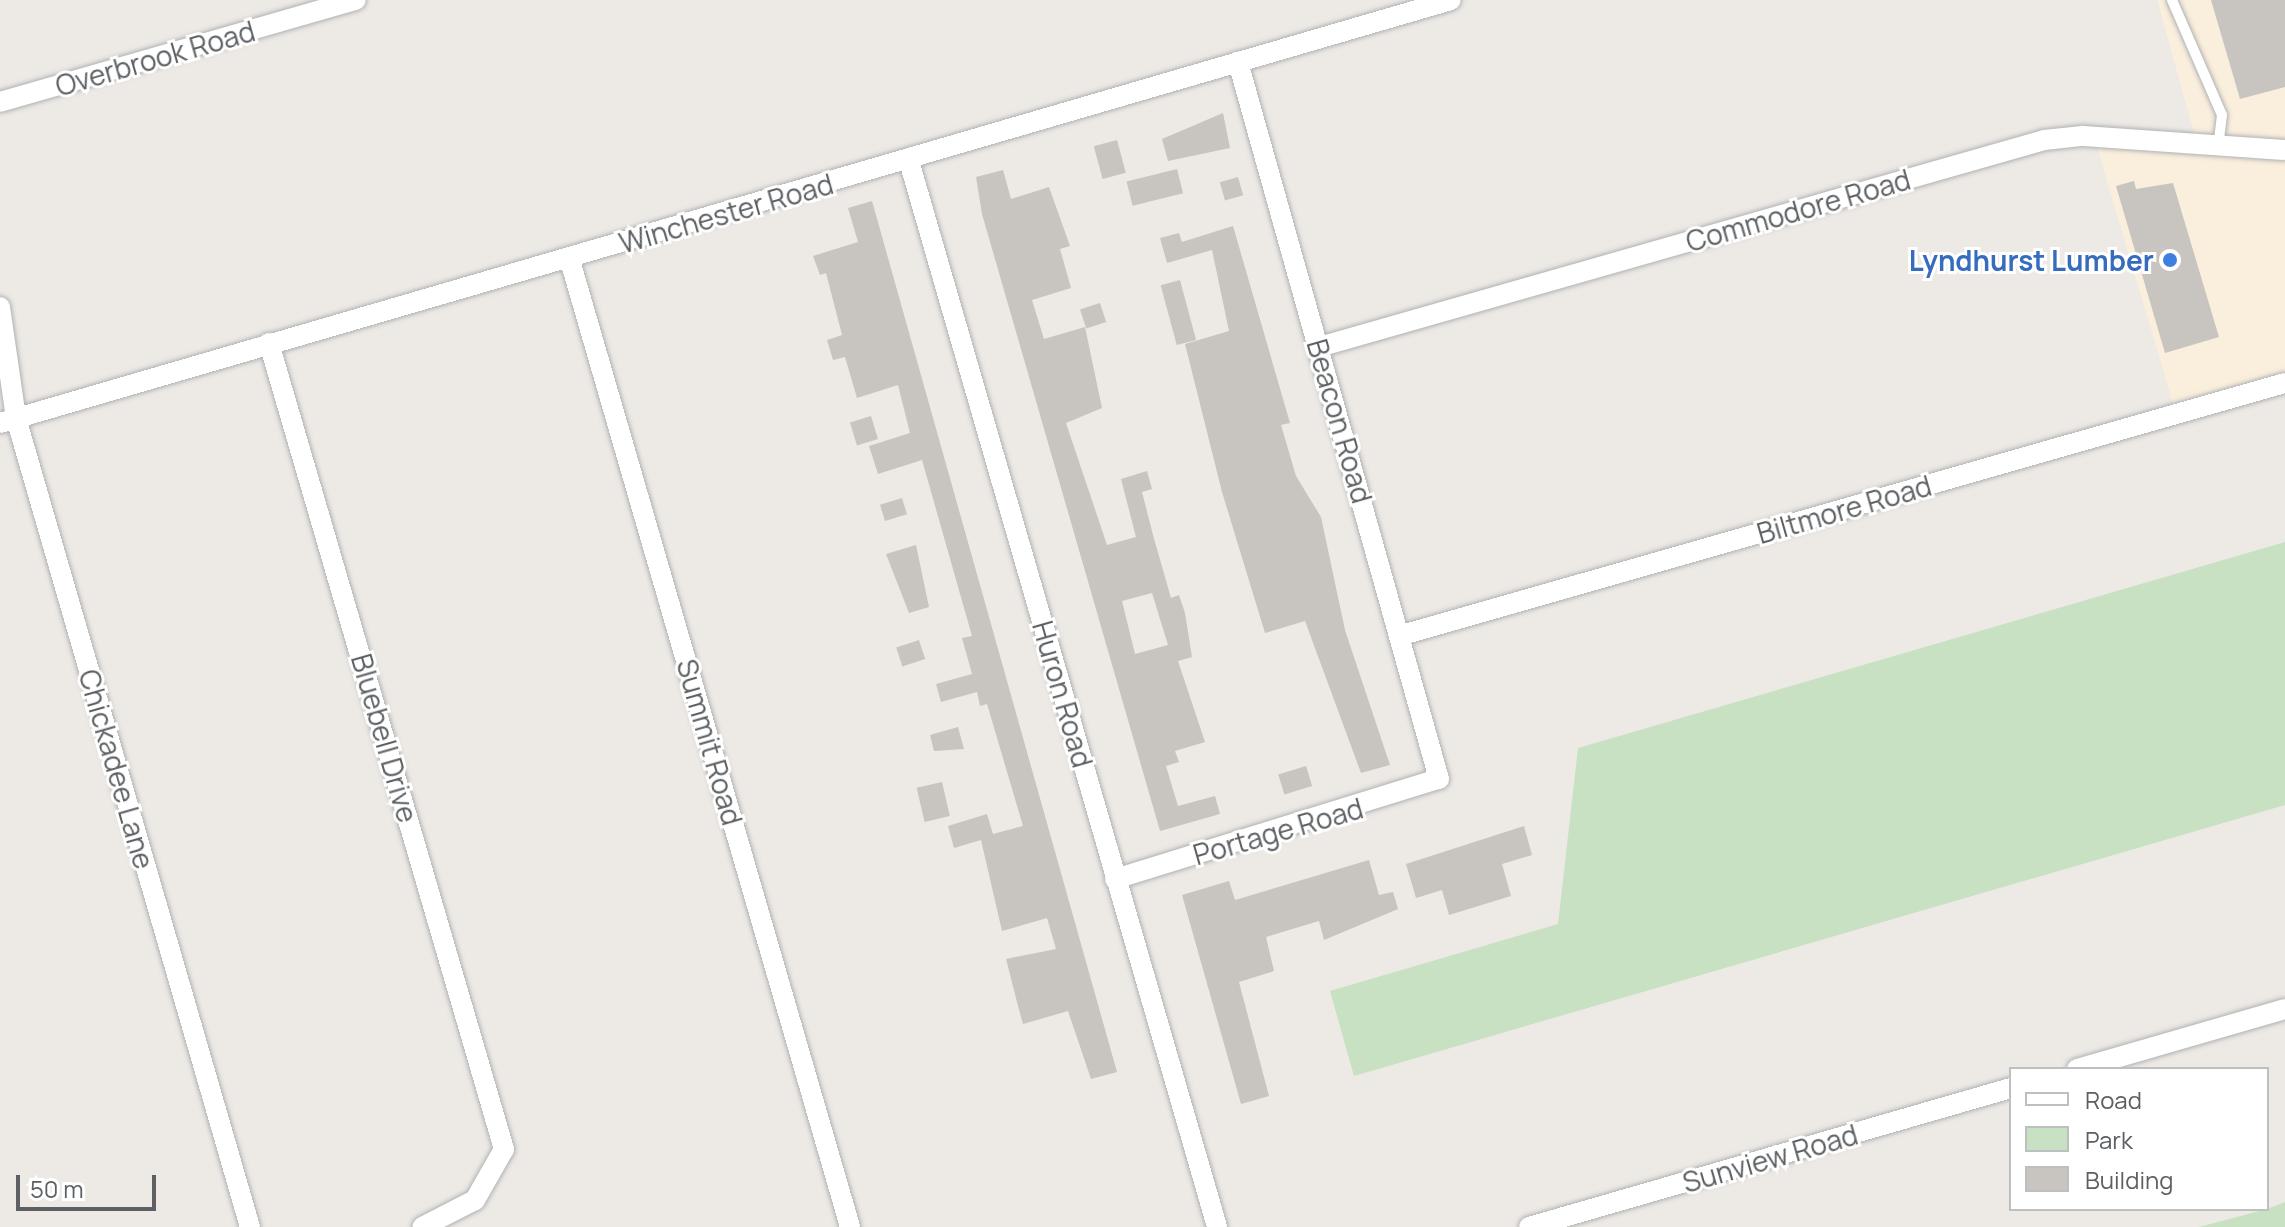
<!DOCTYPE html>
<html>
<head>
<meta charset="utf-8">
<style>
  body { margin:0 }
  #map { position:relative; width:2285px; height:1227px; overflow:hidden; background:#ede9e4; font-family:Manrope,sans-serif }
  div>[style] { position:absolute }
  .commercial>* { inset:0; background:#faeedc }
  .green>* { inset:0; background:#c8e1c3 }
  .building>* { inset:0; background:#c8c4c0; transform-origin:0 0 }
  .roads { filter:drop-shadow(0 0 2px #afb2b5) drop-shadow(0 0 2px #afb2b5) }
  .lane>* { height:10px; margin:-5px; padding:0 5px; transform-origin:5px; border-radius:5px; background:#fff }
  .street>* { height:20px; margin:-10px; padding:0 10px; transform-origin:10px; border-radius:10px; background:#fff }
  .dots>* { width:22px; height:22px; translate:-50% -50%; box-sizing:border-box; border:4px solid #fff; border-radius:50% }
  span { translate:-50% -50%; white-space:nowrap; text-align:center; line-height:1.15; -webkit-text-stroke:6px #fff; paint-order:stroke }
  .street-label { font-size:28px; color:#5c6063 }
  .shop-label { font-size:28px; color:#366cbe; font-weight:700 }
  .right { translate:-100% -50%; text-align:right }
  .legend { position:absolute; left:2009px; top:1067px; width:260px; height:144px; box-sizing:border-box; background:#fff; border:2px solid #bebfc1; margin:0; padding:10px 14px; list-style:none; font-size:24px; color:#5c6063 }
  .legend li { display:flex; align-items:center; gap:16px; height:40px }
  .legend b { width:40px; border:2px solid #bebfc1 }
  .scale { position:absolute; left:16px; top:1175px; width:140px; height:36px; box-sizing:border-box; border:4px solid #5c6063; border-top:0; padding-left:10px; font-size:24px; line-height:28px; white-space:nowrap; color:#5c6063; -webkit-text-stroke:6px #fff; paint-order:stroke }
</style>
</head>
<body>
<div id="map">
  <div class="commercial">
    <i style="clip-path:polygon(2157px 0,2285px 0,2285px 383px,2176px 414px,2094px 137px,2198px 147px)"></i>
  </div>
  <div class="green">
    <i style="clip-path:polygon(2285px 542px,2285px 805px,1354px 1076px,1330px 991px,1558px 924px,1578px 748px)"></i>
    <i style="clip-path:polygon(2285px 1202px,2285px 1227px,2199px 1227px,2267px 1209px)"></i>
  </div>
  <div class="building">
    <i style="clip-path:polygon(2211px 0,2285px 0,2285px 87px,2240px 99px)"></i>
    <i style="clip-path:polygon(1223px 113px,1230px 148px,1168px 161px,1162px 139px)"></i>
    <i style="left:1117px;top:140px;width:34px;height:24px;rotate:75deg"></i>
    <i style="left:1177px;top:169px;width:25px;height:52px;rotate:76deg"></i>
    <i style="clip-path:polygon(evenodd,1003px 170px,1011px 199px,1049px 187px,1070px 246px,1060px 249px,1071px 288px,1032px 300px,1044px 339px,1085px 327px,1102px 408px,1066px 423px,1107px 545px,1136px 537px,1121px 479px,1147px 471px,1152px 489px,1142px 492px,1153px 535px,1171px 598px,1179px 595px,1185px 613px,1192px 657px,1178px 661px,1205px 742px,1175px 751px,1179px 762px,1166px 766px,1178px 806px,1215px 796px,1220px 814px,1160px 831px,982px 214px,976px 177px,1003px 170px,1152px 593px,1168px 645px,1135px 654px,1122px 601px,1152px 593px)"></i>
    <i style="left:1238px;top:177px;width:19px;height:19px;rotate:74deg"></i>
    <i style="clip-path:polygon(2134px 181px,2136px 189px,2173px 183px,2219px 337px,2165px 353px,2116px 186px)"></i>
    <i style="clip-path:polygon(872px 201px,1117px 1072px,1091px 1079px,1068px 1011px,1023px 1024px,1018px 1006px,1006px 959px,1056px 949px,1047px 918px,1002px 931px,981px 840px,954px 848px,948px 826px,987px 814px,993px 834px,1023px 826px,987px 704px,980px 706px,977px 692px,941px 702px,936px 684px,972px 674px,962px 638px,972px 636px,922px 460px,878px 474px,869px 446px,910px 433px,898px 385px,857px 398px,845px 357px,833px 360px,827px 340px,842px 335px,826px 273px,820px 275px,813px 256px,858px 242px,848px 208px)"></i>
    <i style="clip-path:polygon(1233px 226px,1290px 423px,1281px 425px,1296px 476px,1321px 517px,1345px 630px,1390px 765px,1361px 773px,1305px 621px,1265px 633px,1222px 492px,1185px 344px,1229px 331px,1212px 250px,1167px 263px,1160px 238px,1179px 233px,1182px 242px)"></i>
    <i style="left:1180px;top:280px;width:62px;height:20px;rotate:75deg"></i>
    <i style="left:1100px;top:303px;width:20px;height:21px;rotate:72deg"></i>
    <i style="left:871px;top:416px;width:24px;height:22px;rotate:73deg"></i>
    <i style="left:902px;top:498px;width:17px;height:23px;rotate:73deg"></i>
    <i style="clip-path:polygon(916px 545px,929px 607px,909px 613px,886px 554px)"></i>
    <i style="left:919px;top:640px;width:20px;height:24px;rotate:72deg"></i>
    <i style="clip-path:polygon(958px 727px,964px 749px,934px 751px,930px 735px)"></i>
    <i style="left:1306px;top:766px;width:21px;height:29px;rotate:73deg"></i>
    <i style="left:942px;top:782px;width:35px;height:26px;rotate:77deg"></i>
    <i style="clip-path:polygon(1524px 826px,1532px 855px,1502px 864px,1511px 896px,1449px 915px,1442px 890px,1416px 898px,1406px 864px)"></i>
    <i style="clip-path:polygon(1369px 860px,1379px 895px,1393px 892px,1398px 909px,1324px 940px,1319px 921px,1266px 937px,1274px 971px,1239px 982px,1269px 1096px,1241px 1104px,1182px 895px,1229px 881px,1235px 900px)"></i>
  </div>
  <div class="roads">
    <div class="lane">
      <i style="left:2172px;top:0;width:125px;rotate:66.5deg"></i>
      <i style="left:2222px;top:115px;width:32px;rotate:97deg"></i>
    </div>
    <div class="street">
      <i style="left:0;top:102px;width:370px;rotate:-16deg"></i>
      <i style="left:909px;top:161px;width:1110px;rotate:73.88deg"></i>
      <i style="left:569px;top:257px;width:1010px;rotate:73.84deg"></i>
      <i style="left:0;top:307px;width:112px;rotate:81.8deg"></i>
      <i style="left:16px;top:418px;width:842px;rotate:73.87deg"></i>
      <i style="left:269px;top:343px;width:840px;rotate:73.75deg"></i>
      <i style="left:504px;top:1149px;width:59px;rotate:119.6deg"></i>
      <i style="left:475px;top:1200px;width:59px;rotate:153deg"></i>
      <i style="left:1319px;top:347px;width:754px;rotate:-15.93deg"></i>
      <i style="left:2044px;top:140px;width:39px;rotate:-6deg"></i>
      <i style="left:2083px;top:136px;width:202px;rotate:4deg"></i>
      <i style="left:0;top:423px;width:1511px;rotate:-16.25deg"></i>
      <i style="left:1402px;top:635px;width:918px;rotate:-15.93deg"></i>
      <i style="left:1115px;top:879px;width:339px;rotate:-17.2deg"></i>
      <i style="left:1439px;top:779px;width:745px;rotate:-105.66deg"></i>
      <i style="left:2077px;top:1069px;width:216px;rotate:-16.1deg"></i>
      <i style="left:1529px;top:1227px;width:502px;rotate:-16.09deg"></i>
    </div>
  </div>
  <div class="dots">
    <i style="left:2170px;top:260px;background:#3f7fe0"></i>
  </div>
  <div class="street-label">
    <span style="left:155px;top:58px;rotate:-16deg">Overbrook Road</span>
    <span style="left:1798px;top:210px;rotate:-16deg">Commodore Road</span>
    <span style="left:726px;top:213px;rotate:-16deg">Winchester Road</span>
    <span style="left:1340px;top:421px;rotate:74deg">Beacon Road</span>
    <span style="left:1844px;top:509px;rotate:-16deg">Biltmore Road</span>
    <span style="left:1063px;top:694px;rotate:74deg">Huron Road</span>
    <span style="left:385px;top:738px;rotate:74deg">Bluebell Drive</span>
    <span style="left:710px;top:742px;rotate:74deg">Summit Road</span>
    <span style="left:117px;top:769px;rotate:74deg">Chickadee Lane</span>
    <span style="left:1278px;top:831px;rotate:-16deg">Portage Road</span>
    <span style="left:1770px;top:1158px;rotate:-16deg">Sunview Road</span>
  </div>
  <div class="shop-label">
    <span class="right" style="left:2154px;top:260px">Lyndhurst Lumber</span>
  </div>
  <ul class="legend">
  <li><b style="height:10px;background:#fff"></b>Road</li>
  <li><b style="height:22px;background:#c8e1c3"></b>Park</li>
  <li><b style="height:22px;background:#c8c4c0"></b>Building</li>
  </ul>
  <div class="scale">50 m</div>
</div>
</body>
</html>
